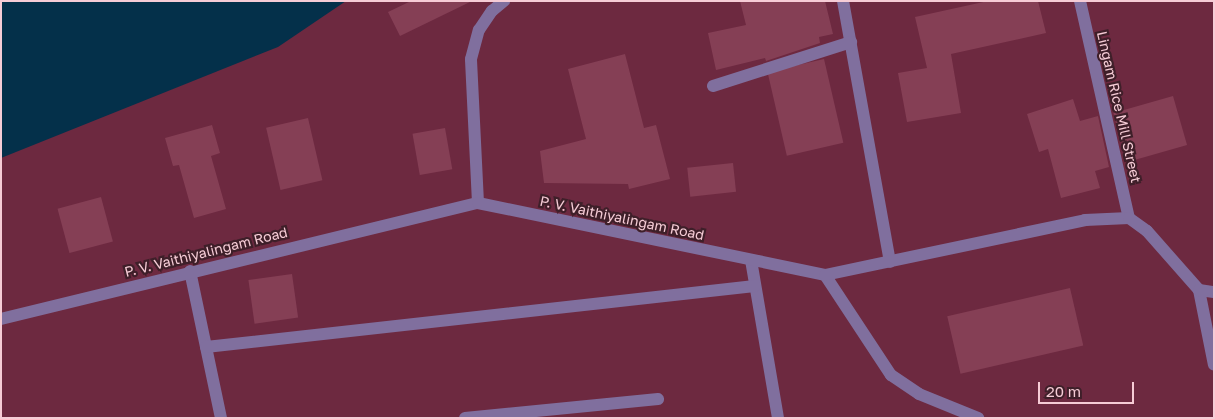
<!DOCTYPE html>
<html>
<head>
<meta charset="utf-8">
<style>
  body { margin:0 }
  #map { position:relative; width:1215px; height:419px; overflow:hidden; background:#6d2940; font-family:"Golos Text",sans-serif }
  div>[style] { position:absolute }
  .water>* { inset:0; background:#04304a }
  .building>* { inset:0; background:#853f55; transform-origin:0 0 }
  .minor>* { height:12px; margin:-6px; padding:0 6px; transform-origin:6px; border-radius:6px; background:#806f9e }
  span { translate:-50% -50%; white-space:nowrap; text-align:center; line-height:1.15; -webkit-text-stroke:4.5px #3e1f29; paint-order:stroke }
  .street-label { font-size:14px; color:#f6ccd6 }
  .frame { position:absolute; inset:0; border:2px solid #f6ccd6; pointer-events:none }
  .scale { position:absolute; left:1038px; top:382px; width:96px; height:22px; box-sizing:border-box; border:2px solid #f6ccd6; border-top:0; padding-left:6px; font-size:15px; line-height:18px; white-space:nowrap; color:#f6ccd6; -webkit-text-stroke:4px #3e1f29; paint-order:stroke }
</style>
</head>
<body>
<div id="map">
  <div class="water">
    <i style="clip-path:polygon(1px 1px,346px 1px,278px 47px,1px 158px)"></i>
  </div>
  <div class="building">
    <i style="clip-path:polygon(411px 1px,472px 1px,400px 36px,388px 12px)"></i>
    <i style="clip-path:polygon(740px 1px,825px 1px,833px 34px,819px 37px,820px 43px,766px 61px,765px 58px,716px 70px,708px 33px,746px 25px)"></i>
    <i style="clip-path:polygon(988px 1px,1038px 1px,1046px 33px,951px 54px,961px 113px,907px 122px,898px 73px,927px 68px,915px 17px)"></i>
    <i style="clip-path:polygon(625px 54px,644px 128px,656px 125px,670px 179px,629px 189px,628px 184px,544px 183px,540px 151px,586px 139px,568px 69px)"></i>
    <i style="left:824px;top:59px;width:86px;height:58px;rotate:77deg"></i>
    <i style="left:1173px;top:96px;width:51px;height:62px;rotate:74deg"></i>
    <i style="clip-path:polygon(1073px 99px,1080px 121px,1098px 116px,1109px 167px,1095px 171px,1100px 188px,1061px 198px,1048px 149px,1039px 152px,1027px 114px)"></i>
    <i style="left:308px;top:118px;width:64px;height:43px;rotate:77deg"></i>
    <i style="clip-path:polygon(212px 125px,220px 153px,211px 156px,226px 209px,194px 218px,179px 165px,173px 166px,165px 138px)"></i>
    <i style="left:445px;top:128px;width:42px;height:33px;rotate:80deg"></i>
    <i style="left:733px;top:163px;width:29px;height:46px;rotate:84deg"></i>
    <i style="left:101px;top:197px;width:46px;height:45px;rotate:75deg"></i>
    <i style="left:292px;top:274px;width:44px;height:44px;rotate:82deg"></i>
    <i style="left:1070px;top:288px;width:59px;height:126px;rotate:77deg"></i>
  </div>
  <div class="minor">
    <i style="left:843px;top:1px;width:265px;rotate:79.8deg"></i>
    <i style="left:1080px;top:1px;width:222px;rotate:77.3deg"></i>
    <i style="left:713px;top:86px;width:145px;rotate:-17.7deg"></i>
    <i style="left:478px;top:203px;width:144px;rotate:-92.8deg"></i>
    <i style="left:471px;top:59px;width:30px;rotate:-75deg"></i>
    <i style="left:479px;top:30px;width:23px;rotate:-56deg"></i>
    <i style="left:492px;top:11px;width:16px;rotate:-40deg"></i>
    <i style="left:751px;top:260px;width:160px;rotate:80.3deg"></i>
    <i style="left:190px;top:271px;width:150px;rotate:78.1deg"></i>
    <i style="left:825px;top:275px;width:120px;rotate:56.6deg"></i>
    <i style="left:891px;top:375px;width:34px;rotate:34deg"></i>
    <i style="left:919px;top:394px;width:64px;rotate:22.1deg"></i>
    <i style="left:1199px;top:290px;width:76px;rotate:78.7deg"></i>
    <i style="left:1px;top:319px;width:491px;rotate:-13.7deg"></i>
    <i style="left:478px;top:203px;width:354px;rotate:11.7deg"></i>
    <i style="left:825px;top:275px;width:266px;rotate:-11.9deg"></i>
    <i style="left:1085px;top:220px;width:44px;rotate:-2.6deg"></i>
    <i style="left:1129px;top:218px;width:22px;rotate:36deg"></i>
    <i style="left:1147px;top:231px;width:79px;rotate:48.6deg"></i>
    <i style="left:1199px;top:290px;width:15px;rotate:8deg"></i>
    <i style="left:206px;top:347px;width:552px;rotate:-6.34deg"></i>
    <i style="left:465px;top:418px;width:194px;rotate:-5.6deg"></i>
  </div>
  <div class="street-label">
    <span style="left:1119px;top:107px;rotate:77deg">Lingam Rice Mill Street</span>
    <span style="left:622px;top:218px;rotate:12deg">P. V. Vaithiyalingam Road</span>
    <span style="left:206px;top:252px;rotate:-14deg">P. V. Vaithiyalingam Road</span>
  </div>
  <div class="frame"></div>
  <div class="scale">20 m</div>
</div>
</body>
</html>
